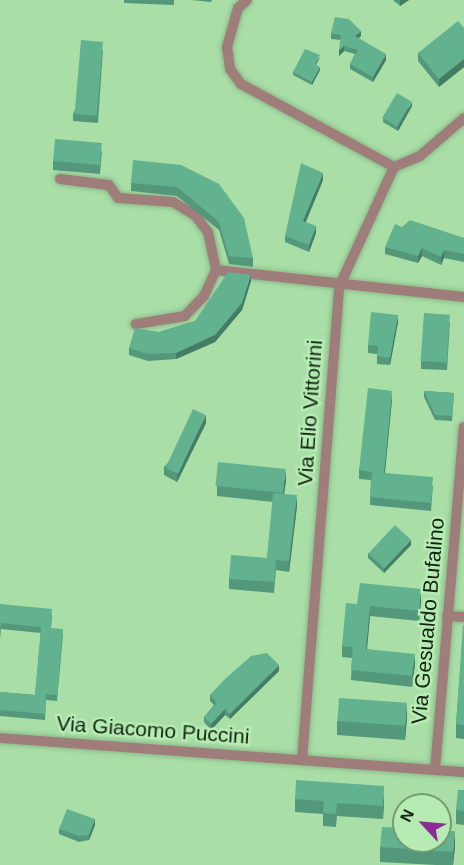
<!DOCTYPE html>
<html>
<head>
<meta charset="utf-8">
<style>
  body { margin:0 }
  #map { position:relative; width:464px; height:865px; overflow:hidden; background:#a9dea7; font-family:Helvetica,sans-serif }
  div>[style] { position:absolute }
  .roads { filter:drop-shadow(0 0 2px #8bb989) drop-shadow(0 0 2px #8bb989) }
  .street>* { height:10px; margin:-5px; padding:0 5px; transform-origin:5px; border-radius:5px; background:#9f7d7a }
  .wall>* { inset:0; background:#54987b }
  .shaded-wall>* { inset:0; background:#457c64 }
  .building>* { inset:0; background:#62b18f; transform-origin:0 0 }
  span { translate:-50% -50%; white-space:nowrap; text-align:center; line-height:1.15; -webkit-text-stroke:5px #b6ecb3; paint-order:stroke }
  .street-label { font-size:21px; color:#112511 }
  .north { position:absolute; left:392px; top:793px; width:60px; height:60px; box-sizing:border-box; background:#b6ecb3; border:2px solid #749c72; border-radius:50%; rotate:296deg; font-size:16px; font-weight:700; line-height:24px; text-align:center; color:#112511 }
  .north::after { content:''; display:block; margin:auto; width:21px; height:27px; background:#8c2d96; clip-path:polygon(50% 0,100% 100%,50% 72%,0 100%) }
</style>
</head>
<body>
<div id="map">
  <div class="roads">
    <div class="street">
      <i style="left:247px;top:0;width:12px;rotate:138deg"></i>
      <i style="left:238px;top:8px;width:41px;rotate:105.8deg"></i>
      <i style="left:227px;top:47px;width:22px;rotate:82deg"></i>
      <i style="left:230px;top:69px;width:19px;rotate:54deg"></i>
      <i style="left:241px;top:84px;width:174px;rotate:28.5deg"></i>
      <i style="left:60px;top:179px;width:49px;rotate:7deg"></i>
      <i style="left:109px;top:185px;width:16px;rotate:55deg"></i>
      <i style="left:118px;top:198px;width:55px;rotate:4.2deg"></i>
      <i style="left:173px;top:202px;width:26px;rotate:31deg"></i>
      <i style="left:195px;top:215px;width:21px;rotate:53deg"></i>
      <i style="left:208px;top:232px;width:39px;rotate:78deg"></i>
      <i style="left:216px;top:270px;width:29px;rotate:115deg"></i>
      <i style="left:204px;top:296px;width:28px;rotate:134deg"></i>
      <i style="left:185px;top:316px;width:50px;rotate:170.7deg"></i>
      <i style="left:216px;top:270px;width:249px;rotate:6.2deg"></i>
      <i style="left:447px;top:616px;width:17px;rotate:3deg"></i>
      <i style="left:0;top:738px;width:465px;rotate:4.2deg"></i>
      <i style="left:302px;top:760px;width:474px;rotate:-85.5deg"></i>
      <i style="left:339px;top:287px;width:132px;rotate:-65.4deg"></i>
      <i style="left:394px;top:167px;width:28px;rotate:-23deg"></i>
      <i style="left:420px;top:156px;width:58px;rotate:-40.8deg"></i>
      <i style="left:435px;top:770px;width:344px;rotate:-85.2deg"></i>
    </div>
  </div>
  <div class="wall">
    <i style="clip-path:polygon(124px 0,174px 0,174px 5px,124px 3px)"></i>
    <i style="clip-path:polygon(191px 0,212px 0,211px 2px)"></i>
    <i style="clip-path:polygon(393px 0,409px 0,400px 6px)"></i>
    <i style="clip-path:polygon(464px 28px,464px 67px,439px 87px,418px 61px,418px 53px)"></i>
    <i style="clip-path:polygon(331px 33px,361px 36px,358px 38px,386px 60px,373px 82px,350px 69px,350px 64px,355px 54px,344px 51px,339px 56px,341px 40px,331px 39px)"></i>
    <i style="clip-path:polygon(103px 49px,98px 123px,73px 121px,73px 114px)"></i>
    <i style="clip-path:polygon(320px 58px,316px 65px,320px 70px,312px 85px,293px 75px,293px 72px)"></i>
    <i style="clip-path:polygon(412px 106px,398px 131px,383px 122px,383px 118px)"></i>
    <i style="clip-path:polygon(102px 151px,100px 174px,53px 170px,53px 161px)"></i>
    <i style="clip-path:polygon(181px 165px,253px 258px,253px 267px,229px 264px,219px 230px,177px 196px,131px 191px,131px 183px)"></i>
    <i style="clip-path:polygon(323px 180px,306px 222px,316px 233px,309px 252px,285px 242px,285px 236px)"></i>
    <i style="clip-path:polygon(402px 227px,464px 238px,464px 262px,444px 258px,441px 265px,422px 256px,418px 263px,385px 254px,385px 247px)"></i>
    <i style="clip-path:polygon(251px 281px,242px 310px,215px 342px,176px 359px,148px 361px,129px 355px,129px 348px,159px 332px,195px 321px)"></i>
    <i style="clip-path:polygon(398px 322px,390px 365px,377px 364px,377px 354px,368px 353px,368px 345px)"></i>
    <i style="clip-path:polygon(450px 322px,447px 370px,421px 369px,421px 361px)"></i>
    <i style="clip-path:polygon(424px 391px,454px 393px,452px 421px,435px 420px,424px 397px)"></i>
    <i style="clip-path:polygon(392px 399px,385px 473px,433px 486px,431px 511px,370px 505px,371px 480px,359px 479px,359px 470px)"></i>
    <i style="clip-path:polygon(206px 423px,177px 482px,164px 475px,164px 467px)"></i>
    <i style="clip-path:polygon(286px 480px,284px 494px,297px 506px,289px 572px,276px 570px,274px 593px,229px 589px,229px 579px,267px 558px,273px 502px,217px 496px,217px 486px)"></i>
    <i style="clip-path:polygon(411px 545px,384px 573px,368px 558px,368px 553px)"></i>
    <i style="clip-path:polygon(421px 600px,419px 621px,370px 616px,367px 649px,415px 664px,412px 687px,351px 680px,352px 658px,342px 657px,342px 646px,357px 604px)"></i>
    <i style="clip-path:polygon(0 604px,52px 615px,51px 628px,63px 635px,57px 701px,46px 700px,45px 720px,0 716px,0 692px,35px 695px,41px 633px,1px 629px,0 639px)"></i>
    <i style="clip-path:polygon(464px 625px,464px 739px,456px 738px,456px 724px)"></i>
    <i style="clip-path:polygon(279px 671px,230px 719px,225px 715px,211px 730px,204px 722px,204px 717px,214px 705px,210px 701px,210px 695px)"></i>
    <i style="clip-path:polygon(407px 717px,405px 740px,337px 735px,337px 721px)"></i>
    <i style="clip-path:polygon(464px 790px,464px 825px,456px 824px,456px 810px)"></i>
    <i style="clip-path:polygon(295px 799px,384px 799px,383px 819px,337px 816px,336px 827px,323px 826px,323px 814px,295px 812px)"></i>
    <i style="clip-path:polygon(95px 825px,89px 840px,79px 842px,59px 834px,59px 829px)"></i>
    <i style="clip-path:polygon(455px 846px,453px 865px,436px 865px,380px 862px,380px 847px)"></i>
  </div>
  <div class="shaded-wall">
    <i style="clip-path:polygon(400px 0,409px 0,400px 6px)"></i>
    <i style="clip-path:polygon(361px 31px,361px 36px,355px 42px,355px 36px)"></i>
    <i style="clip-path:polygon(344px 46px,344px 51px,339px 56px,339px 50px)"></i>
    <i style="clip-path:polygon(386px 54px,386px 60px,373px 82px,373px 77px)"></i>
    <i style="clip-path:polygon(464px 59px,464px 67px,439px 87px,439px 79px)"></i>
    <i style="clip-path:polygon(320px 67px,320px 70px,312px 85px,312px 82px)"></i>
    <i style="clip-path:polygon(412px 102px,412px 106px,398px 131px,398px 127px)"></i>
    <i style="clip-path:polygon(323px 173px,323px 180px,303px 228px,303px 221px)"></i>
    <i style="clip-path:polygon(316px 226px,316px 233px,309px 252px,309px 245px)"></i>
    <i style="clip-path:polygon(422px 248px,422px 256px,418px 263px,418px 256px)"></i>
    <i style="clip-path:polygon(444px 250px,444px 258px,441px 265px,441px 257px)"></i>
    <i style="clip-path:polygon(251px 275px,251px 281px,242px 310px,215px 342px,176px 359px,176px 353px)"></i>
    <i style="clip-path:polygon(398px 315px,398px 322px,390px 365px,390px 358px)"></i>
    <i style="clip-path:polygon(392px 391px,392px 399px,384px 481px,384px 473px)"></i>
    <i style="clip-path:polygon(206px 415px,206px 423px,177px 482px,177px 473px)"></i>
    <i style="clip-path:polygon(286px 469px,286px 480px,283px 503px,283px 492px)"></i>
    <i style="clip-path:polygon(297px 495px,297px 506px,289px 572px,289px 561px)"></i>
    <i style="clip-path:polygon(411px 540px,411px 545px,384px 573px,384px 568px)"></i>
    <i style="clip-path:polygon(421px 589px,421px 600px,419px 621px,419px 611px)"></i>
    <i style="clip-path:polygon(370px 606px,370px 616px,366px 659px,366px 649px)"></i>
    <i style="clip-path:polygon(415px 654px,415px 664px,412px 687px,412px 676px)"></i>
    <i style="clip-path:polygon(279px 665px,279px 671px,230px 719px,230px 714px)"></i>
    <i style="clip-path:polygon(407px 703px,407px 717px,405px 740px,405px 726px)"></i>
    <i style="clip-path:polygon(225px 709px,225px 715px,211px 730px,211px 724px)"></i>
    <i style="clip-path:polygon(384px 786px,384px 799px,383px 819px,383px 806px)"></i>
    <i style="clip-path:polygon(95px 819px,95px 825px,89px 840px,89px 835px)"></i>
    <i style="clip-path:polygon(455px 831px,455px 846px,453px 865px,453px 852px)"></i>
  </div>
  <div class="building">
    <i style="clip-path:polygon(335px 17px,349px 19px,361px 31px,355px 36px,386px 54px,373px 77px,350px 64px,358px 50px,344px 46px,339px 50px,341px 35px,331px 33px)"></i>
    <i style="clip-path:polygon(458px 21px,464px 28px,464px 59px,439px 79px,418px 53px)"></i>
    <i style="left:81px;top:40px;width:22px;height:74px;rotate:5deg"></i>
    <i style="clip-path:polygon(305px 49px,320px 55px,315px 64px,320px 67px,312px 82px,293px 72px)"></i>
    <i style="left:397px;top:93px;width:17px;height:29px;rotate:31deg"></i>
    <i style="left:55px;top:139px;width:47px;height:22px;rotate:5deg"></i>
    <i style="clip-path:polygon(133px 160px,181px 165px,219px 184px,244px 218px,253px 258px,229px 256px,219px 222px,177px 187px,131px 183px)"></i>
    <i style="clip-path:polygon(301px 163px,323px 173px,303px 221px,316px 226px,309px 245px,285px 236px)"></i>
    <i style="clip-path:polygon(410px 220px,464px 238px,464px 254px,444px 250px,441px 257px,422px 248px,418px 256px,385px 247px,395px 224px,402px 227px)"></i>
    <i style="clip-path:polygon(228px 272px,251px 275px,242px 303px,215px 335px,176px 353px,148px 354px,129px 348px,135px 328px,159px 332px,195px 321px)"></i>
    <i style="clip-path:polygon(371px 312px,398px 315px,390px 358px,377px 356px,378px 346px,368px 345px)"></i>
    <i style="left:424px;top:313px;width:26px;height:48px;rotate:4deg"></i>
    <i style="clip-path:polygon(368px 388px,392px 391px,384px 473px,433px 477px,431px 503px,370px 497px,372px 472px,359px 470px)"></i>
    <i style="clip-path:polygon(424px 391px,454px 393px,452px 416px,435px 415px)"></i>
    <i style="left:193px;top:409px;width:14px;height:65px;rotate:25deg"></i>
    <i style="left:218px;top:462px;width:68px;height:24px;rotate:6deg"></i>
    <i style="clip-path:polygon(273px 493px,297px 495px,289px 561px,276px 560px,274px 582px,229px 579px,231px 555px,267px 558px)"></i>
    <i style="left:395px;top:525px;width:22px;height:39px;rotate:43deg"></i>
    <i style="clip-path:polygon(360px 583px,421px 589px,419px 611px,370px 606px,366px 649px,415px 654px,412px 676px,351px 670px,353px 647px,342px 646px,346px 603px,357px 604px)"></i>
    <i style="clip-path:polygon(0 604px,52px 609px,51px 628px,63px 629px,57px 695px,46px 694px,45px 714px,0 710px,0 692px,35px 695px,41px 627px,1px 623px,0 633px)"></i>
    <i style="clip-path:polygon(463px 625px,464px 625px,464px 725px,456px 724px)"></i>
    <i style="clip-path:polygon(267px 653px,279px 665px,230px 714px,225px 709px,211px 724px,204px 717px,217px 703px,210px 695px,224px 680px,251px 656px)"></i>
    <i style="left:339px;top:698px;width:68px;height:23px;rotate:4deg"></i>
    <i style="clip-path:polygon(296px 780px,384px 786px,383px 806px,337px 803px,336px 814px,323px 813px,324px 801px,295px 799px)"></i>
    <i style="clip-path:polygon(458px 790px,464px 790px,464px 811px,456px 810px)"></i>
    <i style="clip-path:polygon(67px 809px,95px 819px,89px 835px,79px 836px,59px 829px)"></i>
    <i style="clip-path:polygon(382px 827px,404px 828px,404px 841px,440px 841px,440px 831px,455px 831px,453px 852px,380px 847px)"></i>
  </div>
  <div class="street-label">
    <span style="left:310px;top:413px;rotate:-86deg">Via Elio Vittorini</span>
    <span style="left:428px;top:621px;rotate:-85deg">Via Gesualdo Bufalino</span>
    <span style="left:153px;top:730px;rotate:4deg">Via Giacomo Puccini</span>
  </div>
  <div class="north">N</div>
</div>
</body>
</html>
